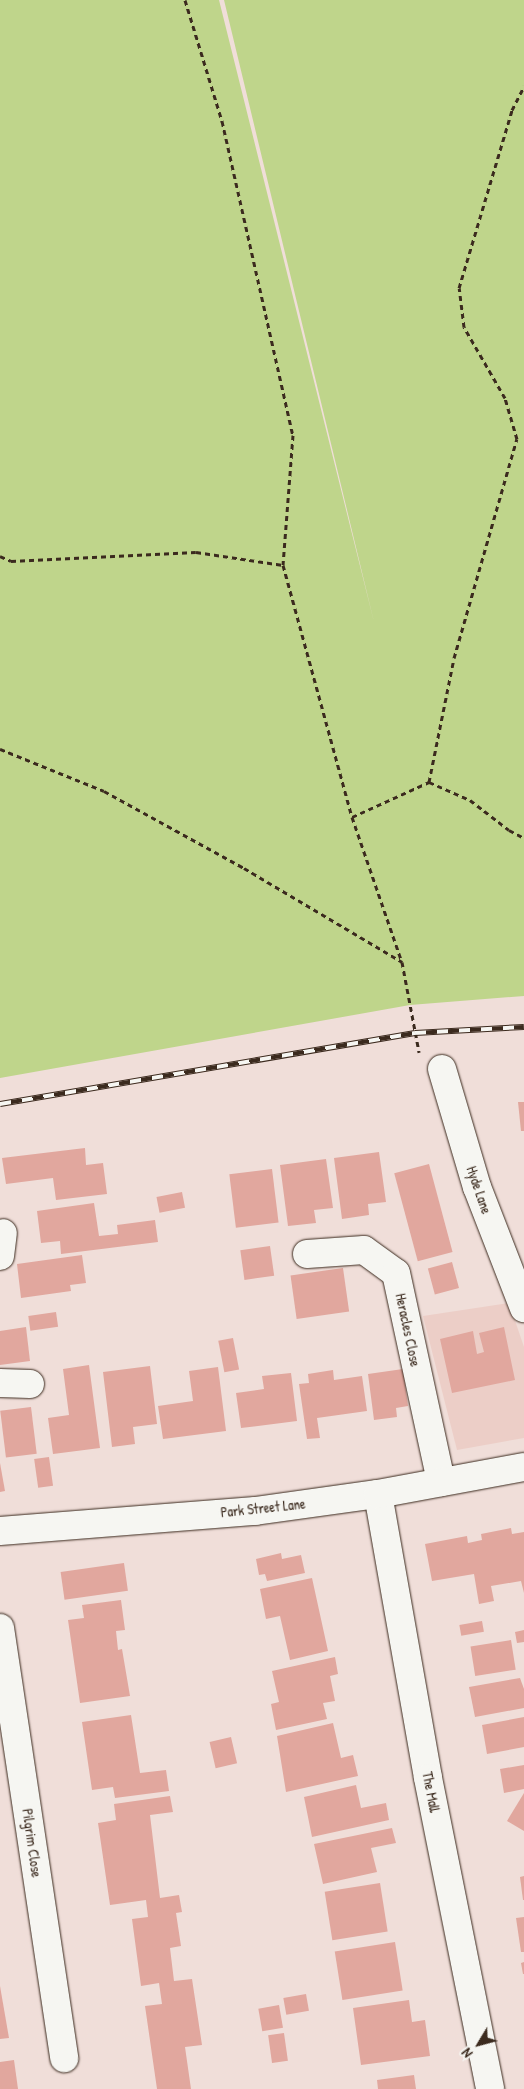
<!DOCTYPE html>
<html>
<head>
<meta charset="utf-8">
<style>
  body { margin:0 }
  #map { position:relative; width:524px; height:2089px; overflow:hidden; background:#f0ded9; font-family:"Patrick Hand",sans-serif }
  div>[style] { position:absolute }
  .built>* { inset:0; background:#eccec7 }
  .green>* { inset:0; background:#bfd58b }
  .building>* { inset:0; background:#e1a79e; transform-origin:0 0 }
  .path>* { height:3px; margin-top:-1.5px; transform-origin:0; background:repeating-linear-gradient(90deg,#3b2a1e 0 5px,transparent 0 9px) }
  .roads { filter:drop-shadow(0 0 1px #3b2a1e) drop-shadow(0 0 1px #3b2a1e) }
  .minor>* { height:28px; margin:-14px; padding:0 14px; transform-origin:14px; border-radius:14px; background:#f6f6f2 }
  .rail>* { height:5.5px; margin-top:-2.75px; transform-origin:0; background:repeating-linear-gradient(90deg,#f6f6f2 0 11px,#3b2a1e 0 22px); box-sizing:border-box; border-block:1px solid #3b2a1e }
  span { translate:-50% -50%; white-space:nowrap; text-align:center; line-height:1.15; -webkit-text-stroke:4.5px #f6f6f2; paint-order:stroke }
  .street-label { font-size:14px; color:#3b2a1e }
  .north { position:absolute; left:454px; top:2019px; width:50px; height:50px; -webkit-text-stroke:4px #f6f6f2; paint-order:stroke; rotate:233deg; font-size:14px; font-weight:700; line-height:20px; text-align:center; color:#3b2a1e }
  .north::after { content:''; display:block; margin:auto; width:18px; height:22px; background:#3b2a1e; clip-path:polygon(50% 0,100% 100%,50% 72%,0 100%) }
</style>
</head>
<body>
<div id="map">
  <div class="built">
    <i style="clip-path:polygon(509px 1303px,524px 1347px,524px 1438px,457px 1450px,423px 1316px)"></i>
  </div>
  <div class="green">
    <i style="clip-path:polygon(0 0,219px 0,374px 622px,224px 0,524px 0,524px 996px,410px 1005px,0 1078px)"></i>
  </div>
  <div class="building">
    <i style="clip-path:polygon(518px 1102px,524px 1102px,524px 1131px,521px 1131px)"></i>
    <i style="clip-path:polygon(85px 1148px,86px 1165px,103px 1163px,107px 1194px,56px 1200px,53px 1178px,6px 1184px,2px 1158px)"></i>
    <i style="clip-path:polygon(379px 1152px,386px 1202px,368px 1204px,369px 1215px,342px 1219px,334px 1158px)"></i>
    <i style="clip-path:polygon(326px 1159px,333px 1208px,314px 1210px,316px 1223px,288px 1226px,280px 1165px)"></i>
    <i style="left:429px;top:1164px;width:91px;height:36px;rotate:75deg"></i>
    <i style="left:272px;top:1169px;width:54px;height:43px;rotate:83deg"></i>
    <i style="left:182px;top:1192px;width:16px;height:26px;rotate:79deg"></i>
    <i style="clip-path:polygon(94px 1203px,99px 1236px,118px 1234px,117px 1225px,155px 1220px,158px 1242px,61px 1254px,60px 1241px,41px 1243px,37px 1211px)"></i>
    <i style="left:270px;top:1246px;width:30px;height:30px;rotate:82deg"></i>
    <i style="clip-path:polygon(82px 1255px,86px 1283px,70px 1285px,71px 1291px,21px 1298px,17px 1264px)"></i>
    <i style="left:452px;top:1262px;width:27px;height:25px;rotate:75deg"></i>
    <i style="left:343px;top:1268px;width:44px;height:53px;rotate:82deg"></i>
    <i style="left:56px;top:1312px;width:15px;height:28px;rotate:82deg"></i>
    <i style="clip-path:polygon(26px 1327px,30px 1361px,0 1365px,0 1331px)"></i>
    <i style="clip-path:polygon(504px 1327px,515px 1380px,452px 1393px,440px 1339px,473px 1331px,477px 1354px,484px 1352px,479px 1333px)"></i>
    <i style="left:233px;top:1338px;width:32px;height:15px;rotate:79deg"></i>
    <i style="clip-path:polygon(89px 1365px,100px 1448px,53px 1454px,48px 1418px,69px 1415px,63px 1369px)"></i>
    <i style="clip-path:polygon(150px 1366px,157px 1424px,133px 1427px,135px 1444px,112px 1447px,103px 1372px)"></i>
    <i style="clip-path:polygon(218px 1367px,226px 1431px,163px 1439px,158px 1406px,193px 1401px,189px 1371px)"></i>
    <i style="clip-path:polygon(403px 1369px,408px 1406px,396px 1408px,397px 1417px,374px 1420px,368px 1374px)"></i>
    <i style="clip-path:polygon(333px 1370px,334px 1380px,362px 1376px,367px 1411px,317px 1418px,320px 1438px,307px 1439px,299px 1384px,309px 1383px,308px 1374px)"></i>
    <i style="clip-path:polygon(291px 1373px,297px 1421px,241px 1428px,236px 1393px,264px 1389px,262px 1376px)"></i>
    <i style="left:31px;top:1407px;width:47px;height:31px;rotate:83deg"></i>
    <i style="left:49px;top:1457px;width:29px;height:15px;rotate:82deg"></i>
    <i style="clip-path:polygon(0 1463px,5px 1491px,0 1492px)"></i>
    <i style="clip-path:polygon(511px 1528px,512px 1534px,524px 1532px,524px 1593px,521px 1581px,491px 1586px,494px 1601px,479px 1604px,474px 1574px,432px 1581px,425px 1544px,467px 1536px,468px 1543px,482px 1540px,481px 1534px)"></i>
    <i style="clip-path:polygon(281px 1553px,282px 1559px,301px 1555px,305px 1573px,267px 1581px,265px 1574px,259px 1575px,256px 1559px)"></i>
    <i style="left:124px;top:1563px;width:28px;height:64px;rotate:82deg"></i>
    <i style="clip-path:polygon(312px 1578px,328px 1651px,290px 1660px,280px 1616px,266px 1619px,260px 1589px)"></i>
    <i style="clip-path:polygon(121px 1600px,125px 1630px,116px 1631px,118px 1650px,122px 1649px,130px 1696px,80px 1703px,68px 1620px,84px 1618px,82px 1605px)"></i>
    <i style="left:482px;top:1621px;width:11px;height:23px;rotate:80deg"></i>
    <i style="clip-path:polygon(524px 1630px,524px 1642px,517px 1643px,515px 1632px)"></i>
    <i style="left:511px;top:1640px;width:30px;height:41px;rotate:81deg"></i>
    <i style="clip-path:polygon(335px 1657px,338px 1674px,330px 1676px,335px 1701px,323px 1703px,327px 1719px,276px 1730px,271px 1704px,279px 1702px,272px 1671px)"></i>
    <i style="clip-path:polygon(520px 1678px,524px 1689px,524px 1708px,475px 1717px,469px 1687px)"></i>
    <i style="clip-path:polygon(131px 1715px,140px 1773px,166px 1770px,169px 1791px,115px 1798px,113px 1787px,92px 1790px,82px 1722px)"></i>
    <i style="clip-path:polygon(524px 1717px,524px 1747px,487px 1754px,482px 1725px)"></i>
    <i style="clip-path:polygon(333px 1723px,341px 1758px,353px 1755px,358px 1776px,286px 1792px,277px 1736px)"></i>
    <i style="left:231px;top:1737px;width:27px;height:22px;rotate:77deg"></i>
    <i style="clip-path:polygon(524px 1765px,524px 1789px,504px 1793px,500px 1769px)"></i>
    <i style="clip-path:polygon(356px 1785px,361px 1808px,386px 1803px,389px 1820px,312px 1837px,304px 1797px)"></i>
    <i style="clip-path:polygon(524px 1793px,524px 1831px,507px 1821px)"></i>
    <i style="clip-path:polygon(170px 1796px,173px 1812px,150px 1815px,160px 1898px,179px 1895px,182px 1912px,176px 1913px,181px 1946px,170px 1948px,174px 1981px,192px 1979px,202px 2045px,185px 2047px,191px 2089px,157px 2089px,145px 2006px,162px 2004px,159px 1983px,141px 1986px,132px 1919px,148px 1917px,146px 1900px,110px 1905px,98px 1823px,116px 1820px,114px 1804px)"></i>
    <i style="clip-path:polygon(392px 1828px,396px 1843px,371px 1848px,377px 1872px,323px 1884px,314px 1844px)"></i>
    <i style="clip-path:polygon(524px 1876px,524px 1900px,523px 1900px,520px 1877px)"></i>
    <i style="left:380px;top:1883px;width:49px;height:56px;rotate:81deg"></i>
    <i style="clip-path:polygon(524px 1917px,524px 1952px,521px 1952px,516px 1918px)"></i>
    <i style="left:395px;top:1942px;width:49px;height:61px;rotate:81deg"></i>
    <i style="clip-path:polygon(524px 1962px,524px 1974px,523px 1974px,521px 1963px)"></i>
    <i style="clip-path:polygon(0 1986px,9px 2038px,0 2039px)"></i>
    <i style="left:306px;top:1994px;width:17px;height:23px;rotate:80deg"></i>
    <i style="clip-path:polygon(409px 2000px,412px 2022px,425px 2020px,430px 2056px,361px 2065px,353px 2008px)"></i>
    <i style="left:279px;top:2005px;width:23px;height:21px;rotate:80deg"></i>
    <i style="left:284px;top:2033px;width:28px;height:16px;rotate:82deg"></i>
    <i style="clip-path:polygon(14px 2060px,18px 2089px,0 2089px,0 2062px)"></i>
    <i style="clip-path:polygon(414px 2075px,416px 2089px,378px 2089px,377px 2080px)"></i>
  </div>
  <div class="path">
    <i style="left:185px;top:0;width:127px;rotate:73deg"></i>
    <i style="left:222px;top:121px;width:322px;rotate:77.3deg"></i>
    <i style="left:293px;top:435px;width:130px;rotate:94.4deg"></i>
    <i style="left:283px;top:565px;width:261px;rotate:74.7deg"></i>
    <i style="left:352px;top:817px;width:153px;rotate:71deg"></i>
    <i style="left:402px;top:962px;width:92px;rotate:79.3deg"></i>
    <i style="left:0;top:556px;width:12px;rotate:24deg"></i>
    <i style="left:11px;top:561px;width:185px;rotate:-2.8deg"></i>
    <i style="left:196px;top:552px;width:88px;rotate:8.5deg"></i>
    <i style="left:0;top:749px;width:112px;rotate:22deg"></i>
    <i style="left:104px;top:791px;width:160px;rotate:28.8deg"></i>
    <i style="left:244px;top:868px;width:184px;rotate:30.7deg"></i>
    <i style="left:429px;top:782px;width:126px;rotate:-78.6deg"></i>
    <i style="left:454px;top:658px;width:228px;rotate:-74deg"></i>
    <i style="left:517px;top:439px;width:43px;rotate:-106.3deg"></i>
    <i style="left:505px;top:398px;width:82px;rotate:-120deg"></i>
    <i style="left:464px;top:327px;width:39px;rotate:-97deg"></i>
    <i style="left:459px;top:288px;width:186px;rotate:-73.4deg"></i>
    <i style="left:512px;top:110px;width:27px;rotate:-63deg"></i>
    <i style="left:352px;top:817px;width:85px;rotate:-24.4deg"></i>
    <i style="left:429px;top:782px;width:45px;rotate:23.7deg"></i>
    <i style="left:470px;top:800px;width:49px;rotate:37.6deg"></i>
    <i style="left:509px;top:830px;width:17px;rotate:28deg"></i>
  </div>
  <div class="roads">
    <div class="minor">
      <i style="left:442px;top:1069px;width:123px;rotate:73.5deg"></i>
      <i style="left:477px;top:1187px;width:130px;rotate:68.8deg"></i>
      <i style="left:307px;top:1254px;width:57px;rotate:-4deg"></i>
      <i style="left:364px;top:1250px;width:39px;rotate:36deg"></i>
      <i style="left:396px;top:1273px;width:214px;rotate:77.8deg"></i>
      <i style="left:0;top:1256px;width:23px;rotate:-83deg"></i>
      <i style="left:0;top:1383px;width:30px;rotate:2deg"></i>
      <i style="left:378px;top:1494px;width:288px;rotate:80deg"></i>
      <i style="left:428px;top:1778px;width:317px;rotate:78.7deg"></i>
      <i style="left:0;top:1531px;width:256px;rotate:-4.5deg"></i>
      <i style="left:255px;top:1511px;width:124px;rotate:-7.9deg"></i>
      <i style="left:378px;top:1494px;width:148px;rotate:-10.5deg"></i>
      <i style="left:0;top:1628px;width:435px;rotate:81.5deg"></i>
    </div>
  </div>
  <div class="rail">
    <i style="left:0;top:1104px;width:421px;rotate:-9.7deg"></i>
    <i style="left:415px;top:1033px;width:109px;rotate:-3.2deg"></i>
  </div>
  <div class="street-label">
    <span style="left:479px;top:1190px;rotate:71deg">Hyde Lane</span>
    <span style="left:408px;top:1330px;rotate:78deg">Heracles Close</span>
    <span style="left:263px;top:1508px;rotate:-6deg">Park Street Lane</span>
    <span style="left:431px;top:1792px;rotate:79deg">The Mall</span>
    <span style="left:32px;top:1843px;rotate:82deg">Pilgrim Close</span>
  </div>
  <div class="north">N</div>
</div>
</body>
</html>
